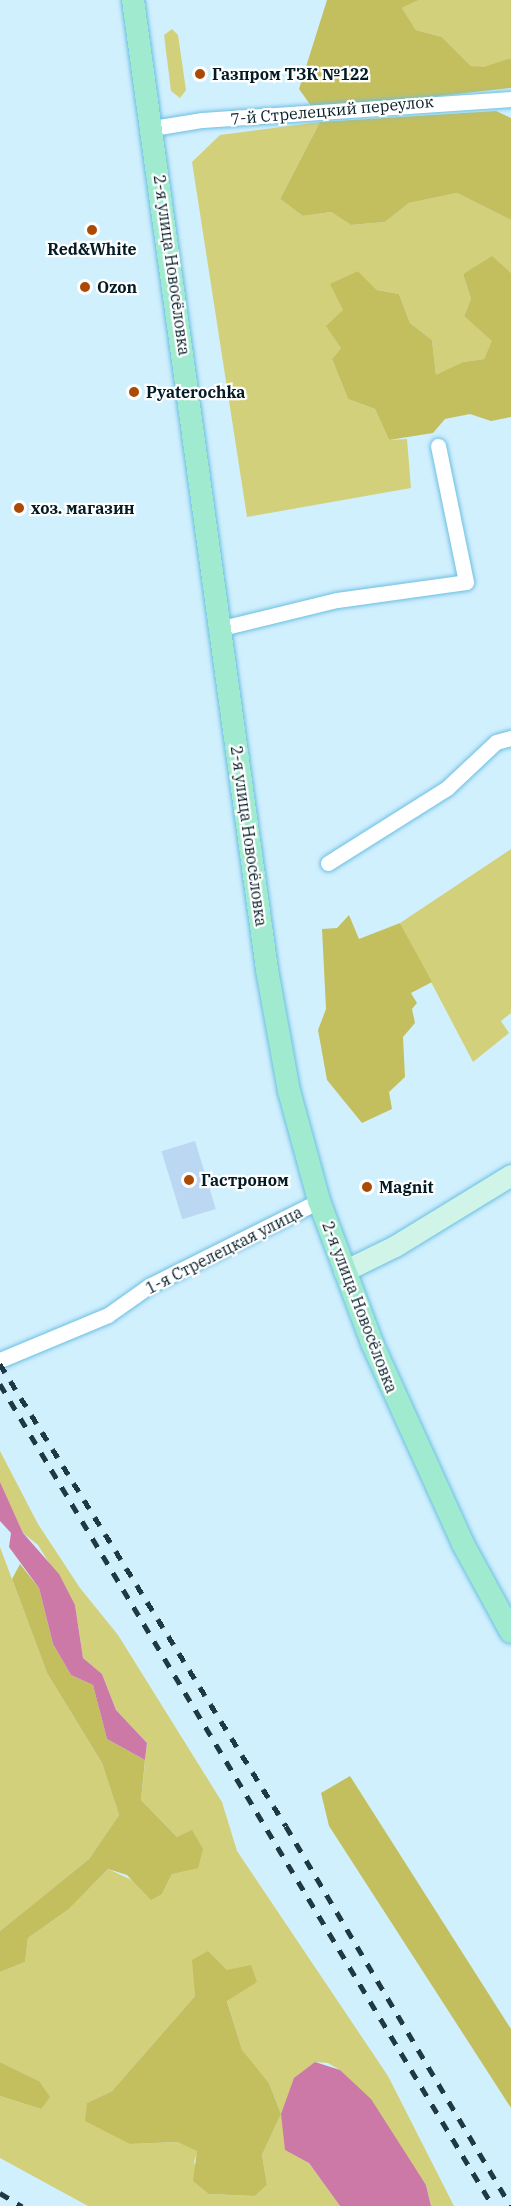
<!DOCTYPE html>
<html>
<head>
<meta charset="utf-8">
<style>
  body { margin:0 }
  #map { position:relative; width:511px; height:2206px; overflow:hidden; background:#d1f0fe; font-family:"IBM Plex Serif",serif }
  div>[style] { position:absolute }
  .green>* { inset:0; background:#d3d07c }
  .forest>* { inset:0; background:#c3bf5f }
  .water>* { inset:0; background:#cd79a7 }
  .building>* { inset:0; background:#bbd7f1; transform-origin:0 0 }
  .roads { filter:drop-shadow(0 0 2px #6cbfe1) drop-shadow(0 0 2px #6cbfe1) }
  .street>* { height:15px; margin:-7.5px; padding:0 7.5px; transform-origin:7.5px; border-radius:7.5px; background:#fff }
  .secondary>* { height:21px; margin:-10.5px; padding:0 10.5px; transform-origin:10.5px; border-radius:10.5px; background:#d0f5e8 }
  .primary>* { height:22px; margin:-11px; padding:0 11px; transform-origin:11px; border-radius:11px; background:#a0ebd0 }
  .rail>* { height:4.5px; margin-top:-2.25px; transform-origin:0; background:repeating-linear-gradient(90deg,#1f3943 0 10px,transparent 0 20px) }
  .dots>* { width:16px; height:16px; translate:-50% -50%; box-sizing:border-box; border:3px solid #fff; border-radius:50% }
  span { translate:-50% -50%; white-space:nowrap; text-align:center; line-height:1.15; -webkit-text-stroke:4.5px #fff; paint-order:stroke }
  .poi-label { font-size:16px; color:#021b25; font-weight:700 }
  .left { translate:0 -50%; text-align:left }
  .street-label { font-size:16px; color:#021b25 }
</style>
</head>
<body>
<div id="map">
  <div class="green">
    <i style="clip-path:polygon(419px 0,511px 0,511px 58px,484px 68px,471px 66px,442px 37px,416px 30px,402px 8px)"></i>
    <i style="clip-path:polygon(172px 29px,178px 35px,186px 90px,180px 98px,171px 91px,164px 35px)"></i>
    <i style="clip-path:polygon(320px 122px,280px 199px,303px 216px,331px 212px,351px 225px,385px 222px,409px 203px,457px 193px,511px 220px,511px 273px,492px 257px,463px 274px,471px 299px,464px 316px,493px 341px,484px 359px,463px 362px,436px 376px,432px 340px,410px 323px,399px 294px,377px 290px,358px 271px,344px 310px,341px 348px,332px 359px,348px 399px,375px 409px,389px 440px,407px 439px,411px 488px,247px 517px,192px 162px,220px 135px)"></i>
    <i style="clip-path:polygon(511px 849px,511px 1013px,501px 1021px,509px 1033px,473px 1062px,400px 923px)"></i>
    <i style="clip-path:polygon(evenodd,0 1451px,38px 1524px,80px 1588px,118px 1635px,222px 1802px,237px 1851px,388px 2076px,454px 2206px,431px 2206px,426px 2185px,401px 2149px,340px 2070px,328px 2063px,315px 2062px,286px 2150px,309px 2163px,340px 2206px,88px 2206px,0 2158px,0 2096px,41px 2109px,39px 2081px,0 2062px,0 1972px,25px 1962px,28px 1938px,69px 1909px,108px 1869px,162px 1894px,172px 1874px,177px 1837px,141px 1800px,147px 1743px,116px 1710px,102px 1674px,83px 1658px,75px 1605px,38px 1545px,23px 1533px,0 1483px,0 1451px,257px 1982px,227px 2000px,242px 2051px,269px 2083px,281px 2114px,262px 2155px,267px 2185px,255px 2196px,209px 2194px,194px 2162px,198px 2151px,177px 2142px,130px 2144px,87px 2103px,112px 2091px,195px 1996px,257px 1982px)"></i>
    <i style="clip-path:polygon(0 1547px,47px 1673px,102px 1763px,119px 1815px,89px 1859px,0 1931px)"></i>
  </div>
  <div class="forest">
    <i style="clip-path:polygon(327px 0,419px 0,402px 8px,416px 30px,442px 37px,471px 66px,484px 67px,511px 58px,511px 88px,314px 110px,299px 89px)"></i>
    <i style="clip-path:polygon(496px 111px,511px 118px,511px 220px,457px 193px,409px 203px,385px 222px,351px 225px,331px 212px,303px 216px,280px 199px,320px 122px)"></i>
    <i style="clip-path:polygon(492px 256px,511px 273px,511px 417px,491px 421px,470px 414px,445px 419px,433px 433px,389px 440px,375px 409px,348px 399px,332px 359px,341px 348px,326px 326px,343px 310px,330px 284px,358px 271px,377px 290px,399px 294px,410px 323px,432px 340px,436px 375px,463px 362px,484px 359px,492px 341px,464px 316px,471px 299px,463px 274px)"></i>
    <i style="clip-path:polygon(349px 915px,359px 939px,400px 923px,432px 982px,411px 993px,417px 1003px,412px 1009px,415px 1023px,403px 1037px,405px 1077px,389px 1092px,392px 1109px,362px 1123px,327px 1080px,318px 1030px,326px 1009px,322px 929px,337px 928px)"></i>
    <i style="clip-path:polygon(20px 1564px,39px 1588px,53px 1644px,71px 1675px,93px 1685px,107px 1739px,145px 1760px,141px 1800px,177px 1837px,192px 1830px,203px 1849px,198px 1868px,172px 1874px,162px 1894px,151px 1900px,127px 1875px,108px 1869px,69px 1909px,28px 1938px,25px 1962px,0 1972px,0 1931px,89px 1859px,119px 1815px,102px 1763px,47px 1673px,12px 1579px)"></i>
    <i style="clip-path:polygon(350px 1776px,511px 2029px,511px 2108px,329px 1826px,321px 1793px)"></i>
    <i style="clip-path:polygon(208px 1951px,227px 1970px,251px 1965px,257px 1982px,227px 2001px,242px 2050px,269px 2083px,281px 2114px,262px 2155px,267px 2185px,255px 2196px,209px 2194px,193px 2181px,197px 2151px,177px 2142px,130px 2144px,85px 2121px,87px 2103px,112px 2091px,195px 1996px,192px 1960px)"></i>
    <i style="clip-path:polygon(0 2062px,39px 2081px,50px 2097px,41px 2109px,0 2096px)"></i>
  </div>
  <div class="water">
    <i style="clip-path:polygon(0 1482px,23px 1533px,59px 1574px,75px 1605px,83px 1658px,102px 1674px,116px 1710px,147px 1743px,145px 1760px,107px 1739px,93px 1685px,71px 1675px,53px 1644px,39px 1588px,9px 1547px,11px 1533px,0 1521px)"></i>
    <i style="clip-path:polygon(315px 2062px,340px 2070px,371px 2099px,426px 2185px,431px 2206px,340px 2206px,309px 2163px,285px 2150px,281px 2114px,294px 2078px)"></i>
  </div>
  <div class="building">
    <i style="left:195px;top:1141px;width:71px;height:35px;rotate:73deg"></i>
  </div>
  <div class="roads">
    <div class="street">
      <i style="left:153px;top:128px;width:50px;rotate:-9.3deg"></i>
      <i style="left:202px;top:120px;width:310px;rotate:-3.9deg"></i>
      <i style="left:222px;top:628px;width:118px;rotate:-13.7deg"></i>
      <i style="left:337px;top:600px;width:130px;rotate:-7.9deg"></i>
      <i style="left:466px;top:582px;width:139px;rotate:-101.6deg"></i>
      <i style="left:328px;top:863px;width:141px;rotate:-32.2deg"></i>
      <i style="left:447px;top:788px;width:67px;rotate:-43.2deg"></i>
      <i style="left:496px;top:742px;width:16px;rotate:-15deg"></i>
      <i style="left:0;top:1360px;width:117px;rotate:-22.6deg"></i>
      <i style="left:108px;top:1315px;width:50px;rotate:-35.3deg"></i>
      <i style="left:149px;top:1286px;width:190px;rotate:-26.6deg"></i>
    </div>
    <div class="secondary">
      <i style="left:344px;top:1271px;width:57px;rotate:-26.1deg"></i>
      <i style="left:395px;top:1246px;width:136px;rotate:-31.5deg"></i>
    </div>
    <div class="primary">
      <i style="left:133px;top:0;width:979px;rotate:82.13deg"></i>
      <i style="left:267px;top:970px;width:123px;rotate:79.7deg"></i>
      <i style="left:289px;top:1091px;width:114px;rotate:74.7deg"></i>
      <i style="left:319px;top:1201px;width:152px;rotate:69.5deg"></i>
      <i style="left:372px;top:1343px;width:221px;rotate:65.6deg"></i>
      <i style="left:463px;top:1544px;width:100px;rotate:61.4deg"></i>
    </div>
  </div>
  <div class="rail">
    <i style="left:0;top:1364px;width:543px;rotate:58.24deg"></i>
    <i style="left:286px;top:1826px;width:442px;rotate:59.4deg"></i>
    <i style="left:0;top:1384px;width:959px;rotate:59.05deg"></i>
    <i style="left:0;top:2193px;width:26px;rotate:31deg"></i>
  </div>
  <div class="dots">
    <i style="left:200px;top:74px;background:#ab4a05"></i>
    <i style="left:92px;top:230px;background:#ab4a05"></i>
    <i style="left:85px;top:287px;background:#ab4a05"></i>
    <i style="left:134px;top:392px;background:#ab4a05"></i>
    <i style="left:19px;top:508px;background:#ab4a05"></i>
    <i style="left:189px;top:1180px;background:#ab4a05"></i>
    <i style="left:367px;top:1187px;background:#ab4a05"></i>
  </div>
  <div class="poi-label">
    <span class="left" style="left:212px;top:74px">Газпром ТЗК №122</span>
    <span style="left:92px;top:249px">Red&amp;White</span>
    <span class="left" style="left:97px;top:287px">Ozon</span>
    <span class="left" style="left:146px;top:392px">Pyaterochka</span>
    <span class="left" style="left:31px;top:508px">хоз. магазин</span>
    <span class="left" style="left:201px;top:1180px">Гастроном</span>
    <span class="left" style="left:379px;top:1187px">Magnit</span>
  </div>
  <div class="street-label">
    <span style="left:332px;top:110px;rotate:-5deg">7-й Стрелецкий переулок</span>
    <span style="left:172px;top:265px;rotate:82deg">2-я улица Новосёловка</span>
    <span style="left:249px;top:836px;rotate:82deg">2-я улица Новосёловка</span>
    <span style="left:224px;top:1250px;rotate:-27deg">1-я Стрелецкая улица</span>
    <span style="left:360px;top:1307px;rotate:69deg">2-я улица Новосёловка</span>
  </div>
</div>
</body>
</html>
